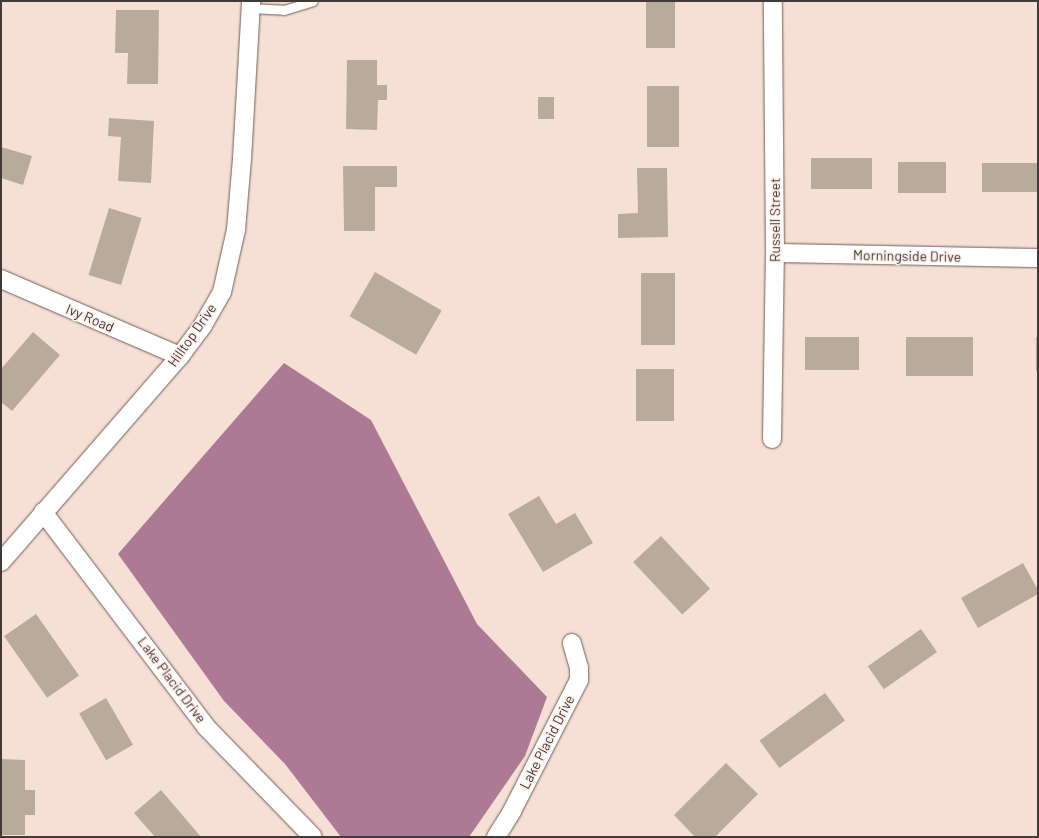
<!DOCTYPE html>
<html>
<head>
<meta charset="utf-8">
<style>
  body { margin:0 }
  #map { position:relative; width:1039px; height:838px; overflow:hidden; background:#f6e0d6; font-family:Barlow,sans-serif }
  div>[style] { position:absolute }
  .water>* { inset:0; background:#ad7a96 }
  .building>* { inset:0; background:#b8ab9a; transform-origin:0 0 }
  .roads { filter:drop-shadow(0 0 1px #705d55) drop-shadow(0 0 1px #705d55) }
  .lane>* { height:9px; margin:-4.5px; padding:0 4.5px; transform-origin:4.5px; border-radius:4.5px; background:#fff }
  .street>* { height:18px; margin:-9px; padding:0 9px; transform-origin:9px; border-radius:9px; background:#fff }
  span { translate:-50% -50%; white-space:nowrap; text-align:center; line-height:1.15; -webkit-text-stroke:3px #fdefe9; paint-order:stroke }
  .street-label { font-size:14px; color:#433a37 }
  .frame { position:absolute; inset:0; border:2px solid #433a37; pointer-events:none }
</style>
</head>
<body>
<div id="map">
  <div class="water">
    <i style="clip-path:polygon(284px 363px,371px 420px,477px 624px,547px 697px,525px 756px,469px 837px,341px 837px,285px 764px,224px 701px,118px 554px)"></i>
  </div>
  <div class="building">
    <i style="left:646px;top:1px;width:29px;height:47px"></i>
    <i style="clip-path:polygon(116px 10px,159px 10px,158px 84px,127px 84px,128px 53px,115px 53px)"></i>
    <i style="clip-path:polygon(347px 60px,377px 60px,377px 85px,387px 85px,387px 100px,378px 100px,377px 130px,346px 129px)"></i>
    <i style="left:647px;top:86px;width:32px;height:61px"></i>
    <i style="left:538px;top:97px;width:16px;height:22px"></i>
    <i style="clip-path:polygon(109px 118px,154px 121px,151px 183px,118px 181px,121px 137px,108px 136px)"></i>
    <i style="clip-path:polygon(1px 147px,32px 156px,23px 185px,1px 178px)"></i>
    <i style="left:811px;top:158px;width:61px;height:31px"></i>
    <i style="left:898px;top:162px;width:48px;height:31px"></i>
    <i style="left:982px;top:163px;width:56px;height:29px"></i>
    <i style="clip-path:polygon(343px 166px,397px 166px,397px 187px,375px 187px,375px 231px,344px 231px)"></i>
    <i style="clip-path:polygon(637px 168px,667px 168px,668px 237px,618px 238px,618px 214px,638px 213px)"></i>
    <i style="left:109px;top:208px;width:34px;height:70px;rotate:17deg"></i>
    <i style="left:375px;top:272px;width:77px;height:51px;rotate:30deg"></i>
    <i style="left:641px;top:273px;width:34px;height:72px"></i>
    <i style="clip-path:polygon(33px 332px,60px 355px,12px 411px,1px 402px,1px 369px)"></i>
    <i style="left:805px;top:337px;width:54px;height:33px"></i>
    <i style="left:906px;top:337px;width:67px;height:39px"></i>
    <i style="left:1036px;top:337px;width:2px;height:34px"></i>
    <i style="left:636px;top:369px;width:38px;height:52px"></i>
    <i style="clip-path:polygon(539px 496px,556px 524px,575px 513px,593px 543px,543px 572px,508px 514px)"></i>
    <i style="left:661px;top:536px;width:72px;height:38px;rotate:47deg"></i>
    <i style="clip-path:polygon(1023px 563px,1038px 590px,1038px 594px,978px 628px,961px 598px)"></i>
    <i style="left:36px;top:614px;width:75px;height:39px;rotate:55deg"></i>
    <i style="left:921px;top:629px;width:28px;height:65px;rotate:55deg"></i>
    <i style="left:825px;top:693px;width:34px;height:81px;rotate:54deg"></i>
    <i style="left:106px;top:698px;width:54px;height:31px;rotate:60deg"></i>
    <i style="clip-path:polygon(1px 759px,25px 760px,25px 790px,35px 790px,35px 815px,25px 815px,25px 835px,1px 835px)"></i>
    <i style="clip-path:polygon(726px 763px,758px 794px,715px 837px,695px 837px,674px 815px)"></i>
    <i style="clip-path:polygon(161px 790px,201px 837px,155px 837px,134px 813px)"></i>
  </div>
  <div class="roads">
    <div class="lane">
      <i style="left:250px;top:8px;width:34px;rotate:3deg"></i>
      <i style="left:284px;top:10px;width:30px;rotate:-17deg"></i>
    </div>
    <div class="street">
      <i style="left:775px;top:253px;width:263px;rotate:1.1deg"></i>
      <i style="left:1px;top:279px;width:195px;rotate:23.3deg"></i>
      <i style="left:772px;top:439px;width:186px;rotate:-89.1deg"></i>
      <i style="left:775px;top:253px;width:252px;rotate:-90.5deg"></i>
      <i style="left:43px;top:512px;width:270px;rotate:52.8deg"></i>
      <i style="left:206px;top:727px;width:153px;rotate:45.8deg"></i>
      <i style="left:1px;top:562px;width:273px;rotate:-49deg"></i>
      <i style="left:180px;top:356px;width:39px;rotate:-53deg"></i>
      <i style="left:203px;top:325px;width:38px;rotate:-60deg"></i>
      <i style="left:222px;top:292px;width:64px;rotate:-77.3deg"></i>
      <i style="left:236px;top:230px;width:71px;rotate:-85.2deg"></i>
      <i style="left:242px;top:159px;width:158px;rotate:-86.7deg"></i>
      <i style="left:496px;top:837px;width:31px;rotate:-58deg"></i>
      <i style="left:512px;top:811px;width:147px;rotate:-62.9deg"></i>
      <i style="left:579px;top:680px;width:12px;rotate:-90deg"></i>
      <i style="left:579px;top:668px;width:26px;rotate:-106deg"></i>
    </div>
  </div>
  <div class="street-label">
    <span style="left:775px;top:220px;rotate:-90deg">Russell Street</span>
    <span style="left:907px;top:256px;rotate:1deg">Morningside Drive</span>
    <span style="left:90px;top:318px;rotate:23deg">Ivy Road</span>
    <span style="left:192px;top:335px;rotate:-55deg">Hilltop Drive</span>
    <span style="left:172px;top:680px;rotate:53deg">Lake Placid Drive</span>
    <span style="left:547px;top:742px;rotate:-63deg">Lake Placid Drive</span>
  </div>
  <div class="frame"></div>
</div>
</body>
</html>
